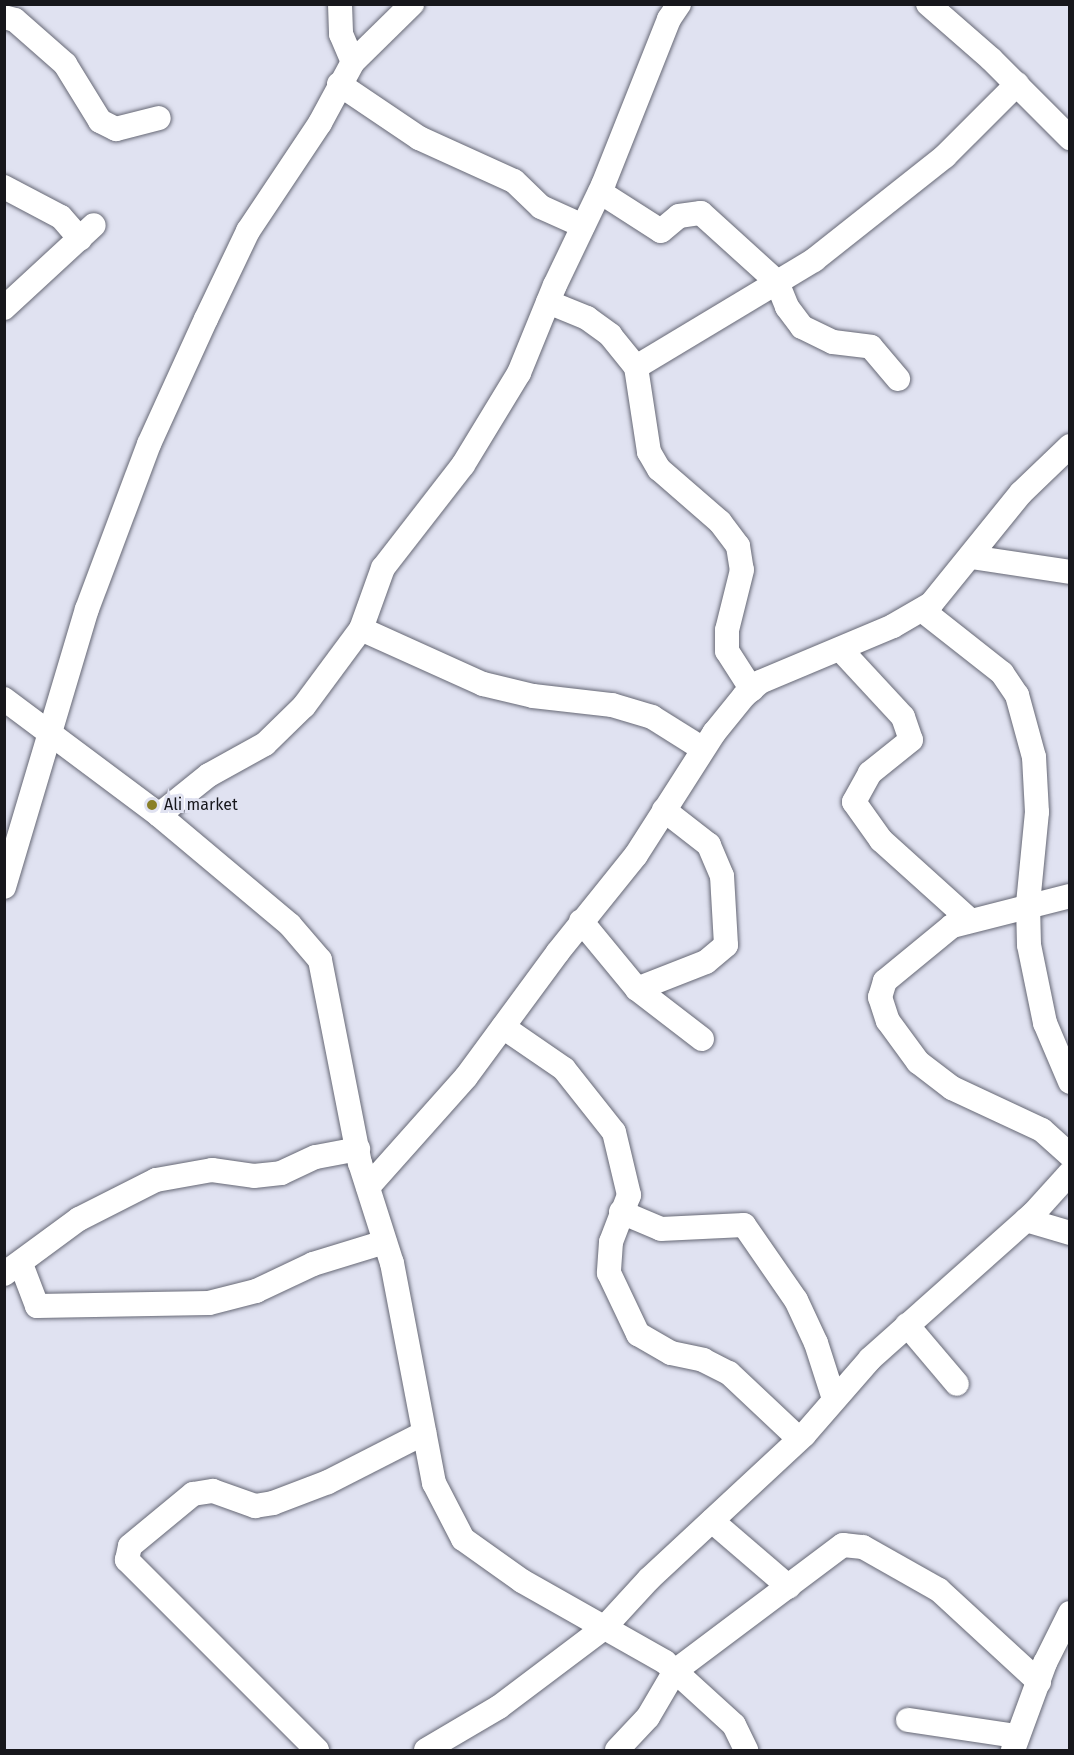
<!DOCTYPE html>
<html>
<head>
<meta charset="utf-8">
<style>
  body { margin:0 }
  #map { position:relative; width:1074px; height:1755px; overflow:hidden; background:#e0e2f1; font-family:"Fira Sans",sans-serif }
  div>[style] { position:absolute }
  .roads { filter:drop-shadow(0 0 2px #666875) drop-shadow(0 0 2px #666875) }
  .minor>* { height:24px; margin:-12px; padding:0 12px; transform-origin:12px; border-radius:12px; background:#fff }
  .dots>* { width:16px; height:16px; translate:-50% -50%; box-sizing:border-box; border:3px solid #e0e2f1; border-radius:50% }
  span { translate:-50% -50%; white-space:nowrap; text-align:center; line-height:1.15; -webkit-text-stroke:6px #e0e2f1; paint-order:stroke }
  .poi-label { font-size:16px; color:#17171c }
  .left { translate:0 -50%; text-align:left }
  .frame { position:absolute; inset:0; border:6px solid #17171c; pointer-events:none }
</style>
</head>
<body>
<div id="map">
  <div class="roads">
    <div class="minor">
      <i style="left:340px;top:4px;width:30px;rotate:88deg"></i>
      <i style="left:341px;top:34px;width:30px;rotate:67deg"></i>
      <i style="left:928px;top:4px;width:84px;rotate:41.1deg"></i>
      <i style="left:991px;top:59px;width:112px;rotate:45deg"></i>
      <i style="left:4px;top:17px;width:11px;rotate:15deg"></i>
      <i style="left:15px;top:20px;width:67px;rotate:41.3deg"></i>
      <i style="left:65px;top:64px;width:67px;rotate:58.4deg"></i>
      <i style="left:100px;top:121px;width:18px;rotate:27deg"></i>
      <i style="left:116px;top:129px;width:44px;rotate:-14.3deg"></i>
      <i style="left:339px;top:84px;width:97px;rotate:34deg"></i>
      <i style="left:419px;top:138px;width:104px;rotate:24.4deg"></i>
      <i style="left:514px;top:181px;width:37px;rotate:44deg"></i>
      <i style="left:541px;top:207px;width:46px;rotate:24.3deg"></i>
      <i style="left:4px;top:187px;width:64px;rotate:27.8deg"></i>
      <i style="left:61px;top:217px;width:29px;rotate:49deg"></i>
      <i style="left:600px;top:192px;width:72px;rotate:32.6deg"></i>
      <i style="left:661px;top:231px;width:23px;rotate:-40deg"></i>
      <i style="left:679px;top:216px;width:22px;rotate:-8deg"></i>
      <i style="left:701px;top:213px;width:103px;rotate:42.2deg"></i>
      <i style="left:777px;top:282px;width:27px;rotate:68deg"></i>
      <i style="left:787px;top:307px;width:25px;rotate:53deg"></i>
      <i style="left:802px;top:327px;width:34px;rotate:26deg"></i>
      <i style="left:833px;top:342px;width:38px;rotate:7deg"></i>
      <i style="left:871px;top:347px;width:42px;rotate:49.8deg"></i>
      <i style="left:548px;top:302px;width:42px;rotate:22.3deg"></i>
      <i style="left:587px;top:318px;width:29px;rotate:36deg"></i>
      <i style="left:610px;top:335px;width:41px;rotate:50.9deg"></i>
      <i style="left:636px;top:367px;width:86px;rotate:81.3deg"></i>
      <i style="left:649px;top:452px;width:20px;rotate:60deg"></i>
      <i style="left:659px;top:469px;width:81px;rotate:41deg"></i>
      <i style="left:720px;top:522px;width:30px;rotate:53deg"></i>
      <i style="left:738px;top:546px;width:24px;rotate:81deg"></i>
      <i style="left:742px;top:570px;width:62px;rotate:104deg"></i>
      <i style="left:727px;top:630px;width:21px;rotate:90deg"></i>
      <i style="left:727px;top:651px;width:46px;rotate:57.3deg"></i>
      <i style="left:4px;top:308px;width:122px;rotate:-42.7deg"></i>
      <i style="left:636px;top:367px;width:208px;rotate:-31deg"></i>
      <i style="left:814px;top:260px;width:167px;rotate:-38.4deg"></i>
      <i style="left:945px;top:156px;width:102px;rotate:-45deg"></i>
      <i style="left:971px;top:557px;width:100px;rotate:8.6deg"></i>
      <i style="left:922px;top:610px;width:102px;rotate:38.2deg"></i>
      <i style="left:1002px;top:673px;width:27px;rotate:56deg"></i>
      <i style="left:1017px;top:695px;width:64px;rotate:74.7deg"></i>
      <i style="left:1034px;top:757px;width:55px;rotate:86.9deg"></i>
      <i style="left:1037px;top:812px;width:92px;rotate:95.6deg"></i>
      <i style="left:1028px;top:904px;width:41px;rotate:88.6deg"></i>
      <i style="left:1029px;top:945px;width:80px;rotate:78.4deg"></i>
      <i style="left:1045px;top:1023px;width:64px;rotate:67deg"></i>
      <i style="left:361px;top:629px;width:134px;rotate:24.3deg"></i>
      <i style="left:483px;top:684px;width:51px;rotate:13.5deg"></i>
      <i style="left:533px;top:696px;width:80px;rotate:6.5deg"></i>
      <i style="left:612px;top:705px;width:42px;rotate:16.7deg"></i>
      <i style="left:652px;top:717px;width:60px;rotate:32.1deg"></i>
      <i style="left:841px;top:650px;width:91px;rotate:47.2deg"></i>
      <i style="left:903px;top:717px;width:24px;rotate:71deg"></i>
      <i style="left:911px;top:740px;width:53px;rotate:141.2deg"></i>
      <i style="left:870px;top:773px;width:33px;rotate:119deg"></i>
      <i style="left:854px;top:802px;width:47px;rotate:54.6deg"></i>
      <i style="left:881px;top:840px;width:120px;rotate:42deg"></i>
      <i style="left:4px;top:699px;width:194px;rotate:36.8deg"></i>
      <i style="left:159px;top:815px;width:171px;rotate:40deg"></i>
      <i style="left:290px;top:925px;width:46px;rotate:49.4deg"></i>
      <i style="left:320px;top:960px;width:207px;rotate:78.9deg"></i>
      <i style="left:360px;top:1163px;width:105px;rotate:72.3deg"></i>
      <i style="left:392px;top:1263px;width:224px;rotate:79.2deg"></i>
      <i style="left:434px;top:1483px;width:63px;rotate:62.6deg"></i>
      <i style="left:463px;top:1539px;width:72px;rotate:35.4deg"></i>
      <i style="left:522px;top:1581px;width:164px;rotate:29.5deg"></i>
      <i style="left:665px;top:1662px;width:93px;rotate:42.4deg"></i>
      <i style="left:734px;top:1725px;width:28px;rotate:64deg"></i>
      <i style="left:159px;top:815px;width:64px;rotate:-38.7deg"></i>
      <i style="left:209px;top:775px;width:64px;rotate:-29deg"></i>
      <i style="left:265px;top:744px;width:54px;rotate:-44.3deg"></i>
      <i style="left:304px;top:706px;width:96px;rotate:-53.5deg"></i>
      <i style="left:361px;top:629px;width:65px;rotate:-70.2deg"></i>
      <i style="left:383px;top:568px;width:130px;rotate:-52.2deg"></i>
      <i style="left:463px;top:465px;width:108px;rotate:-58.7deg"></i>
      <i style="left:519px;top:373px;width:95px;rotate:-67.8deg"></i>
      <i style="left:555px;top:285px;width:111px;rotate:-64.4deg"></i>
      <i style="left:603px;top:185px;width:179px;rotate:-68.3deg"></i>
      <i style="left:669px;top:19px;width:18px;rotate:-56deg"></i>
      <i style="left:4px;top:887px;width:290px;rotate:-73.4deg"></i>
      <i style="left:87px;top:609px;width:176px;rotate:-69.4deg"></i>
      <i style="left:149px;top:444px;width:137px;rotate:-65.5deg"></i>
      <i style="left:206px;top:319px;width:98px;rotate:-64.5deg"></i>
      <i style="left:248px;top:231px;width:130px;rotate:-56.3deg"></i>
      <i style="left:320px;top:123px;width:69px;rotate:-61.6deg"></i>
      <i style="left:353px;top:62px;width:83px;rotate:-44.5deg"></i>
      <i style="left:1070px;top:896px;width:122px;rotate:165.7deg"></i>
      <i style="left:952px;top:926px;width:87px;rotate:140.6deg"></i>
      <i style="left:885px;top:981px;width:17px;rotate:107deg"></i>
      <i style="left:880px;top:997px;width:25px;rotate:72deg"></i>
      <i style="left:888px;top:1021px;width:51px;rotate:53.8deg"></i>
      <i style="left:918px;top:1062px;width:43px;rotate:37.4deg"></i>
      <i style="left:952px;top:1088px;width:99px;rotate:25deg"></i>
      <i style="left:1042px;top:1130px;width:38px;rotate:42deg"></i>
      <i style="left:581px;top:921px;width:88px;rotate:50.5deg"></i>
      <i style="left:637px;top:989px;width:82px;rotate:37.6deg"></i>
      <i style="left:637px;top:989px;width:74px;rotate:-21.4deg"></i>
      <i style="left:706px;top:962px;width:26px;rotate:-40deg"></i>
      <i style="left:726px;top:945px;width:69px;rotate:-93.3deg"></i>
      <i style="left:722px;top:876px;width:34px;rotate:-113deg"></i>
      <i style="left:709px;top:845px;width:57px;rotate:-142.1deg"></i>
      <i style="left:503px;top:1027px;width:74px;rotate:34.5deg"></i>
      <i style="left:564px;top:1069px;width:80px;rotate:51.6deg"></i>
      <i style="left:614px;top:1132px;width:65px;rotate:76.6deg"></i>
      <i style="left:629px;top:1195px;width:50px;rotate:111deg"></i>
      <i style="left:611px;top:1242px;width:31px;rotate:94deg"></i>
      <i style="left:609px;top:1273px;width:68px;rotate:64.6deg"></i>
      <i style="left:638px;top:1334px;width:38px;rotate:30deg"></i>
      <i style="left:671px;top:1353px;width:33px;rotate:12deg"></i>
      <i style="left:703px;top:1360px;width:29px;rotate:27deg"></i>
      <i style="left:729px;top:1373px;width:96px;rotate:43.3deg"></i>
      <i style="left:368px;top:1187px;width:147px;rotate:-48.3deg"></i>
      <i style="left:466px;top:1077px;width:155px;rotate:-53.6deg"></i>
      <i style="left:558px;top:952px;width:124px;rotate:-51.2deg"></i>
      <i style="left:636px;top:855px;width:145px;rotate:-57.4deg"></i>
      <i style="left:714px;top:733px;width:48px;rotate:-51deg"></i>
      <i style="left:744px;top:696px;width:21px;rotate:-41deg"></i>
      <i style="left:760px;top:682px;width:144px;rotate:-22.8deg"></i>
      <i style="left:893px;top:626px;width:44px;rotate:-30.1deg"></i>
      <i style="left:931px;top:604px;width:143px;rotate:-51deg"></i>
      <i style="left:1021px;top:493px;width:68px;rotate:-43.8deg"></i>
      <i style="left:621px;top:1212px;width:43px;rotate:23deg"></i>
      <i style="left:661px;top:1229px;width:83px;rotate:-2.8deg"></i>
      <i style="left:744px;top:1225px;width:91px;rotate:55.3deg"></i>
      <i style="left:796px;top:1300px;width:47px;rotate:65.1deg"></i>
      <i style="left:816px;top:1343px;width:59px;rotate:72.2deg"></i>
      <i style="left:1026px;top:1220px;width:46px;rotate:16.5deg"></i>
      <i style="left:21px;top:1264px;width:45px;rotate:69.1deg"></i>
      <i style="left:37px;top:1306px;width:172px;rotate:-1deg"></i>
      <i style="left:209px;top:1303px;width:49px;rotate:-14.3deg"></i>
      <i style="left:256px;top:1291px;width:63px;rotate:-25.3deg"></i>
      <i style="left:313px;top:1264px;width:75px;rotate:-17deg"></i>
      <i style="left:4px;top:1274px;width:93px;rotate:-36.3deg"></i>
      <i style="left:79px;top:1219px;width:86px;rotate:-26.9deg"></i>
      <i style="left:156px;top:1180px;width:57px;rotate:-10.1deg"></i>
      <i style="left:212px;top:1170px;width:42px;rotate:8.1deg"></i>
      <i style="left:254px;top:1176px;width:27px;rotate:-6deg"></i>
      <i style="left:281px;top:1173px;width:38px;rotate:-25deg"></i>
      <i style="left:316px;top:1157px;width:43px;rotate:-10.8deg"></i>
      <i style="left:907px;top:1325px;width:77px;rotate:49.7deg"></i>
      <i style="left:712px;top:1521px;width:101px;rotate:40.6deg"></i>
      <i style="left:908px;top:1720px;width:108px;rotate:8.5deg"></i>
      <i style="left:317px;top:1750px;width:269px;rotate:-135deg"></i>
      <i style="left:127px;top:1560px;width:14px;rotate:-78deg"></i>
      <i style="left:130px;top:1546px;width:82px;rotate:-39.5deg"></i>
      <i style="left:193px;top:1494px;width:20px;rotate:-9deg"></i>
      <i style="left:213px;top:1491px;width:45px;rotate:19.7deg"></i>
      <i style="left:255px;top:1506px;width:18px;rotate:-9deg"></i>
      <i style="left:273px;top:1503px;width:59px;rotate:-20.9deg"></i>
      <i style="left:328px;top:1482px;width:108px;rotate:-27deg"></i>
      <i style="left:426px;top:1750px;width:85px;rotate:-30.5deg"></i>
      <i style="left:499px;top:1707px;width:131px;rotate:-37deg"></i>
      <i style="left:604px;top:1628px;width:67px;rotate:-47.4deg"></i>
      <i style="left:649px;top:1579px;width:212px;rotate:-42.9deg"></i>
      <i style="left:804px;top:1435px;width:101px;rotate:-49deg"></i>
      <i style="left:870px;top:1359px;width:218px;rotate:-41.7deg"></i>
      <i style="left:1033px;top:1214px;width:55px;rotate:-47.9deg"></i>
      <i style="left:617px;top:1750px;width:45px;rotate:-46.8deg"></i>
      <i style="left:648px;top:1717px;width:53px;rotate:-59.6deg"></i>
      <i style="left:675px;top:1671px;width:210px;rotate:-36.9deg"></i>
      <i style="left:843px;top:1545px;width:20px;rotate:6deg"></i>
      <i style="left:863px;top:1547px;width:87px;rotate:29.5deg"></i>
      <i style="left:939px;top:1590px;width:136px;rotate:42.6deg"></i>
      <i style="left:1013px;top:1750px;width:93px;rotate:-69.8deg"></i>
      <i style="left:1045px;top:1663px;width:56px;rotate:-63.4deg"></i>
    </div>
  </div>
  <div class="dots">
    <i style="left:152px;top:805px;background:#8a8027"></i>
  </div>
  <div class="poi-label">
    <span class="left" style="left:164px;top:805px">Ali market</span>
  </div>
  <div class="frame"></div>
</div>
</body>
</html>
